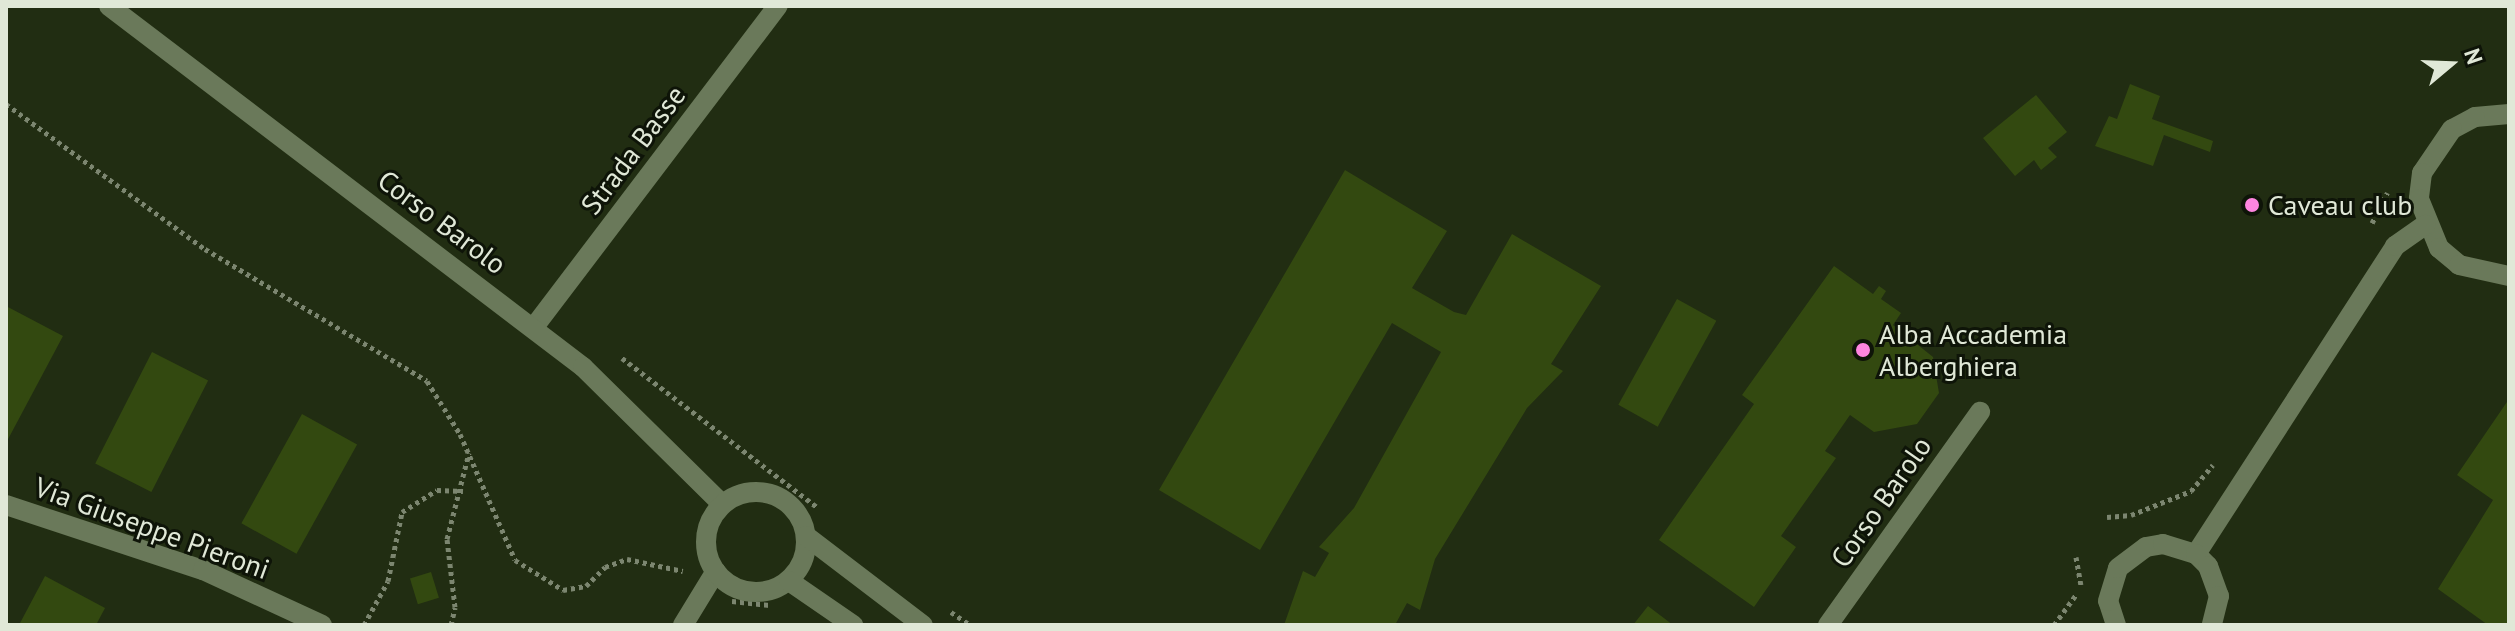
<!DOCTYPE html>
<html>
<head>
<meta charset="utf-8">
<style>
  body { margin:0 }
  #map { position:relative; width:2515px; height:631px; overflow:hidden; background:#212d12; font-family:"PT Sans",sans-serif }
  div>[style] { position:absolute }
  .building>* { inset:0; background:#334910; transform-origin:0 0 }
  .path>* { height:5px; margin-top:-2.5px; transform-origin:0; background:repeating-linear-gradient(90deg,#7c8670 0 4px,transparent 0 8px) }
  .service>* { height:20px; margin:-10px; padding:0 10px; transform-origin:10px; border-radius:10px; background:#6a795a }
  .minor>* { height:20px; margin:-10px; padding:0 10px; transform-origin:10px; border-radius:10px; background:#6a795a }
  .secondary>* { height:20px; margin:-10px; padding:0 10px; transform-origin:10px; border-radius:10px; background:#6a795a }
  .secondary>.ring { margin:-10px; padding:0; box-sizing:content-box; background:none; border:20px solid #6a795a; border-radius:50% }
  .dots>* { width:22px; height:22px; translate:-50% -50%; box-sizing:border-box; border:4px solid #0e1408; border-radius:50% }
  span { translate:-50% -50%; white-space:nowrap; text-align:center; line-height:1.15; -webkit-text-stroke:6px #0e1408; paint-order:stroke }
  .street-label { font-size:28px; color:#e0e8d7 }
  .poi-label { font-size:28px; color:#e0e8d7 }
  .left { translate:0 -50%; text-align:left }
  .frame { position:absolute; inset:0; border:8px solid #e0e8d7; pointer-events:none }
  .north { position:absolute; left:2411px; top:24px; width:80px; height:80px; -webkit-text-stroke:6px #0e1408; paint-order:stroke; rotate:71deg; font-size:22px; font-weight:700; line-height:32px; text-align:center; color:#e0e8d7 }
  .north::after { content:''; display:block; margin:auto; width:28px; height:36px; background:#e0e8d7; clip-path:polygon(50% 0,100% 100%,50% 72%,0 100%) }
</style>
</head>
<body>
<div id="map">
  <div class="building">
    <i style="clip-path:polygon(2130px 84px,2160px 96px,2152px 119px,2213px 141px,2210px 152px,2164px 135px,2153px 166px,2095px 146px,2109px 116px,2117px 119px)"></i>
    <i style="clip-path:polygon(2036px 95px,2067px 132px,2048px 148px,2057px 157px,2041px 170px,2034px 160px,2015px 176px,1983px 138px)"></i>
    <i style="clip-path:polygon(1345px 170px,1447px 231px,1412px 288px,1454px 312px,1466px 315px,1512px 234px,1601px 286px,1551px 364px,1563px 371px,1527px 408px,1435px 559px,1420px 610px,1407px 603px,1395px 625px,1284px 625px,1303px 571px,1315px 577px,1329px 553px,1319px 547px,1354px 508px,1441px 352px,1392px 323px,1260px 550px,1159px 490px)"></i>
    <i style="clip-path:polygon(1834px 266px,1873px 294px,1879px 286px,1886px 291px,1881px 299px,1901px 313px,1893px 325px,1933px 357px,1939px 393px,1917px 424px,1874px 432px,1850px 415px,1825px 451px,1836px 458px,1781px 536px,1796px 547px,1754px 607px,1659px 540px,1754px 404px,1742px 395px)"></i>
    <i style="left:1677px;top:299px;width:45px;height:121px;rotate:29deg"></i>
    <i style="clip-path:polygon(6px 306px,63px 336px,6px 443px)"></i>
    <i style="left:152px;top:352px;width:63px;height:125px;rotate:27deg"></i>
    <i style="clip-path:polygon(2509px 399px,2509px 625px,2488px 625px,2438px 589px,2493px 500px,2457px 475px)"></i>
    <i style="left:302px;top:414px;width:63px;height:125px;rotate:29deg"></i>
    <i style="left:431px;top:572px;width:27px;height:22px;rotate:73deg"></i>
    <i style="clip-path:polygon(45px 576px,105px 608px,96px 625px,19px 625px)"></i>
    <i style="clip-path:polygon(1648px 606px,1673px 625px,1633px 625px)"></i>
  </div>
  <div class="path">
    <i style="left:6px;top:104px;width:246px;rotate:36.1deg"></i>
    <i style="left:205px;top:249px;width:258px;rotate:30.7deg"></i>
    <i style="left:427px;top:381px;width:62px;rotate:58.1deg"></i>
    <i style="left:460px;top:434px;width:137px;rotate:66.4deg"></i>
    <i style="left:515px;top:560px;width:57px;rotate:32deg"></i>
    <i style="left:563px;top:590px;width:23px;rotate:-10deg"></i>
    <i style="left:586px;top:586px;width:27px;rotate:-45deg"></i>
    <i style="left:605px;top:567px;width:23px;rotate:-20deg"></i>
    <i style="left:627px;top:559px;width:57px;rotate:12.1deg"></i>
    <i style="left:2372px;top:223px;width:34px;rotate:-63deg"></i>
    <i style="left:622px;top:358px;width:245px;rotate:37.4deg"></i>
    <i style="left:2107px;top:517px;width:24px;rotate:-5deg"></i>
    <i style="left:2131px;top:515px;width:65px;rotate:-21.8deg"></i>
    <i style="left:2191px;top:491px;width:34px;rotate:-50deg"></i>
    <i style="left:2076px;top:557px;width:28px;rotate:80deg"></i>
    <i style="left:732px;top:601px;width:38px;rotate:6deg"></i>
    <i style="left:951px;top:612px;width:23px;rotate:34deg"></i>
    <i style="left:364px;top:625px;width:50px;rotate:-61.4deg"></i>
    <i style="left:388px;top:581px;width:70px;rotate:-78.5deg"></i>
    <i style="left:402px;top:512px;width:41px;rotate:-32.2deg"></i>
    <i style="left:437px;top:490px;width:26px;rotate:2deg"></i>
    <i style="left:451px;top:625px;width:18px;rotate:-77deg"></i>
    <i style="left:455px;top:607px;width:68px;rotate:-96.7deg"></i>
    <i style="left:447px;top:539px;width:89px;rotate:-75.7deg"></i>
    <i style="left:2054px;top:625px;width:39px;rotate:-54deg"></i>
  </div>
  <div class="service">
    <i style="left:1828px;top:625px;width:262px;rotate:-54.5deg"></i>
  </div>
  <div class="minor">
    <i style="left:2509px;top:114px;width:34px;rotate:175deg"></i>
    <i style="left:2475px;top:117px;width:26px;rotate:152deg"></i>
    <i style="left:2452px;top:129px;width:53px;rotate:124.3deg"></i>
    <i style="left:2422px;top:173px;width:26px;rotate:97deg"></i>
    <i style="left:2419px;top:199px;width:53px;rotate:67.8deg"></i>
    <i style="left:2439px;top:248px;width:26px;rotate:40deg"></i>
    <i style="left:2459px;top:265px;width:51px;rotate:12.4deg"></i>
    <i style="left:534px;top:327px;width:403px;rotate:-52.8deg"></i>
    <i style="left:6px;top:505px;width:207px;rotate:18.3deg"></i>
    <i style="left:203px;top:570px;width:131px;rotate:24.8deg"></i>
    <i style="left:2196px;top:554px;width:367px;rotate:-57.1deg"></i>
    <i style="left:2395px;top:246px;width:37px;rotate:-35deg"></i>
    <i style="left:683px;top:625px;width:63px;rotate:-58.6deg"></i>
    <i style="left:2116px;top:625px;width:25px;rotate:-108deg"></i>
    <i style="left:2108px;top:601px;width:34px;rotate:-73deg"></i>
    <i style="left:2118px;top:568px;width:35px;rotate:-37deg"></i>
    <i style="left:2146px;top:547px;width:17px;rotate:-10deg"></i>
    <i style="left:2163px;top:544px;width:34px;rotate:17deg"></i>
    <i style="left:2196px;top:554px;width:17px;rotate:45deg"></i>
    <i style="left:2208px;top:566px;width:32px;rotate:70deg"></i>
    <i style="left:2219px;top:596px;width:30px;rotate:104deg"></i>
  </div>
  <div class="secondary">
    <i style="left:109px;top:6px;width:596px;rotate:37.29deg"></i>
    <i style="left:583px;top:367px;width:195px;rotate:44.6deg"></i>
    <i class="ring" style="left:706px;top:492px;width:80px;height:80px"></i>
    <i style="left:806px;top:536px;width:147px;rotate:37.3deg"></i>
    <i style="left:789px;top:581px;width:78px;rotate:34.5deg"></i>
  </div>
  <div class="dots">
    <i style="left:2252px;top:205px;background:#fe85df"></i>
    <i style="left:1863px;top:350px;background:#fe85df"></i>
  </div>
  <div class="street-label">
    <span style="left:633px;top:150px;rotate:-53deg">Strada Basse</span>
    <span style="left:442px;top:222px;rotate:37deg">Corso Barolo</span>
    <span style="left:1881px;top:502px;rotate:-55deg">Corso Barolo</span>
    <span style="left:152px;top:528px;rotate:20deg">Via Giuseppe Pieroni</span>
  </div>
  <div class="poi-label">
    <span class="left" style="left:2268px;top:205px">Caveau club</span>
    <span class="left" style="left:1879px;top:350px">Alba Accademia<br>Alberghiera</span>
  </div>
  <div class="frame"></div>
  <div class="north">N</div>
</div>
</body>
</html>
